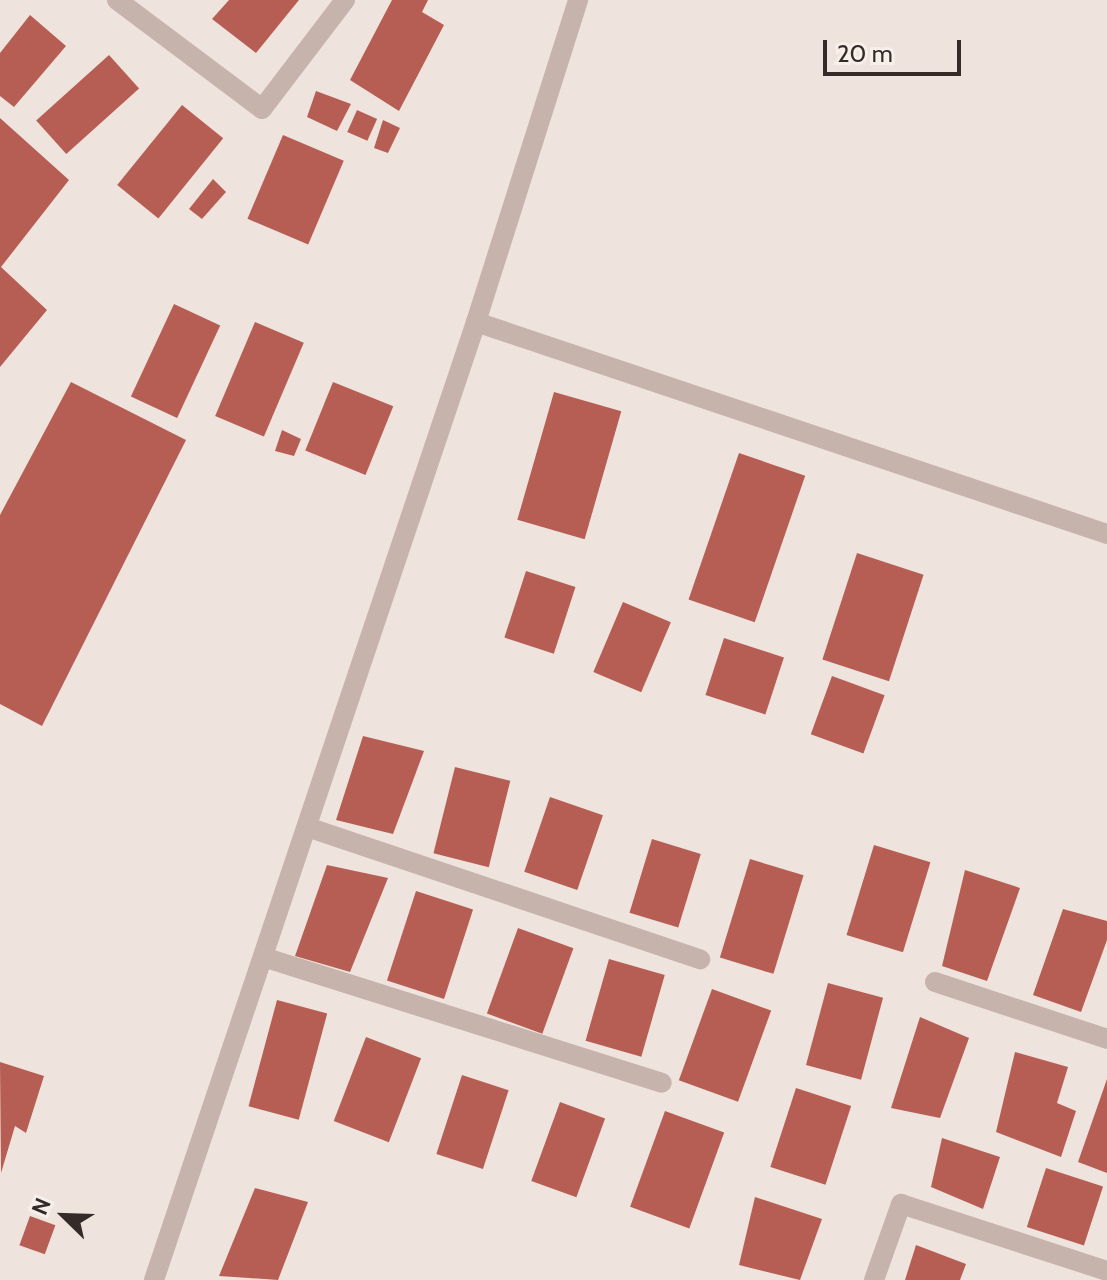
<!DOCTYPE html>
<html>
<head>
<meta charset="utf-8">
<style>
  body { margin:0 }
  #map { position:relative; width:1107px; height:1280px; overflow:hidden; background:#efe4dd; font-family:Cabin,sans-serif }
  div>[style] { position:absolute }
  .building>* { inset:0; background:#b75e54; transform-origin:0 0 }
  .minor>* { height:20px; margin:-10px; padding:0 10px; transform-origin:10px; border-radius:10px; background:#c6b3ab }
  span { translate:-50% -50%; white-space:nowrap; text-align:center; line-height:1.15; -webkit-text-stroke:8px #f7efe9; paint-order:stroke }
  .north { position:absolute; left:24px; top:1176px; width:80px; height:80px; -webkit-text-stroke:6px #f7efe9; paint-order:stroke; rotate:293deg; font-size:22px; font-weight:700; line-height:32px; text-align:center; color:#342b29 }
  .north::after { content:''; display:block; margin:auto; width:28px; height:36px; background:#342b29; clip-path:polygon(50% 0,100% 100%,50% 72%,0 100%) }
  .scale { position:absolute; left:823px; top:40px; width:138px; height:36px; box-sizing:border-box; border:4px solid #342b29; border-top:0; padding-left:10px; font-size:24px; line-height:28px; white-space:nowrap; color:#342b29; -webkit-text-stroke:6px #f7efe9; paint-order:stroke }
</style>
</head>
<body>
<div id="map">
  <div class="building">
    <i style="clip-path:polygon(229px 0,299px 0,256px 53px,212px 19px)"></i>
    <i style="clip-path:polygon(392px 0,428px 0,422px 12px,444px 25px,399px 111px,350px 80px)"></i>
    <i style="clip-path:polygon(30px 15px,66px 46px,14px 107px,0 96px,0 53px)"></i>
    <i style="left:109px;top:55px;width:45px;height:98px;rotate:48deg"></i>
    <i style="clip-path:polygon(316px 91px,351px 104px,337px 131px,307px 117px)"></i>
    <i style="left:182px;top:105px;width:53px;height:103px;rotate:39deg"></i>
    <i style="left:357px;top:110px;width:22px;height:24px;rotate:24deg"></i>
    <i style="clip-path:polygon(0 118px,69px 180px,1px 267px,47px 310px,0 367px)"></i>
    <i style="clip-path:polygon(383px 120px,400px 128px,388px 153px,374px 148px)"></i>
    <i style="left:283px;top:135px;width:66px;height:91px;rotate:23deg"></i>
    <i style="clip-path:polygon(213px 179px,226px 192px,202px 219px,189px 209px)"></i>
    <i style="left:174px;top:304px;width:51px;height:102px;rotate:25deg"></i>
    <i style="left:255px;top:322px;width:53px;height:102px;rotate:23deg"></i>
    <i style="clip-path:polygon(71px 382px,186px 440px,42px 726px,0 704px,0 515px)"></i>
    <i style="left:333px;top:382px;width:65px;height:74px;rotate:22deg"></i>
    <i style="left:554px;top:392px;width:70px;height:133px;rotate:16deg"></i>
    <i style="clip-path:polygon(282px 430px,301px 439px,294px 456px,275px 451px)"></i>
    <i style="left:739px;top:453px;width:70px;height:155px;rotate:19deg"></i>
    <i style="left:857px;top:553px;width:70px;height:112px;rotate:18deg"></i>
    <i style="left:526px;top:571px;width:52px;height:70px;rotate:18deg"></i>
    <i style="left:623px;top:602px;width:52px;height:76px;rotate:23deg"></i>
    <i style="left:724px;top:638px;width:63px;height:60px;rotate:18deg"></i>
    <i style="left:832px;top:676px;width:56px;height:62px;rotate:20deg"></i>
    <i style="clip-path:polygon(363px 736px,424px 751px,393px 834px,336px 820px)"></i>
    <i style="left:455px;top:767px;width:57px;height:89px;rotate:14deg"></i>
    <i style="left:550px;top:797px;width:56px;height:79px;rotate:19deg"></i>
    <i style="left:652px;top:839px;width:51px;height:77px;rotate:17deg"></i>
    <i style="left:874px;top:845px;width:59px;height:94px;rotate:17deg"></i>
    <i style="left:750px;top:859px;width:56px;height:103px;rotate:17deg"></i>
    <i style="clip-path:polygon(327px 865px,388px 878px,350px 972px,295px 956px)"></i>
    <i style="clip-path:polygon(965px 870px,1020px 888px,987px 981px,942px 966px)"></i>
    <i style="left:416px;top:891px;width:60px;height:94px;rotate:18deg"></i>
    <i style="clip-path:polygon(1063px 909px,1107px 921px,1107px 940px,1081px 1012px,1033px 995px)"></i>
    <i style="left:518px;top:928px;width:59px;height:91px;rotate:20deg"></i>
    <i style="left:609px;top:959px;width:58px;height:85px;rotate:16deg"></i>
    <i style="left:828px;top:983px;width:57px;height:85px;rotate:15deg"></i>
    <i style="left:712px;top:989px;width:63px;height:97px;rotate:20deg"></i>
    <i style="left:277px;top:1000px;width:52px;height:110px;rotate:15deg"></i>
    <i style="clip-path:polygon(920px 1017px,969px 1038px,940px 1118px,891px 1108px)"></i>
    <i style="left:366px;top:1037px;width:59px;height:90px;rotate:21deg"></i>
    <i style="clip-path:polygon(1015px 1052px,1068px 1067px,1057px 1103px,1076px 1111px,1061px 1157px,996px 1132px)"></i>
    <i style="clip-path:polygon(0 1062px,44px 1076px,26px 1133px,15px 1126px,1px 1173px)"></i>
    <i style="left:462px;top:1075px;width:49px;height:83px;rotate:18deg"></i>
    <i style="clip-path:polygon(1107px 1079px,1107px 1173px,1078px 1162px)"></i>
    <i style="left:796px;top:1088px;width:58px;height:83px;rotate:18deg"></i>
    <i style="left:560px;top:1102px;width:48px;height:84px;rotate:20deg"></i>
    <i style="left:665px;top:1111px;width:63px;height:102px;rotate:20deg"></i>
    <i style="clip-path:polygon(942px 1138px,1000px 1157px,983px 1209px,931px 1187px)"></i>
    <i style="left:1046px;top:1168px;width:60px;height:62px;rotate:18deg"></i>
    <i style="clip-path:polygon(255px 1188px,308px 1202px,278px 1280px,219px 1276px)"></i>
    <i style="clip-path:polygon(755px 1197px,822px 1219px,800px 1280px,739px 1265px)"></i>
    <i style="left:30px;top:1216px;width:27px;height:31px;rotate:20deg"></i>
    <i style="clip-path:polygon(916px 1245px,966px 1264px,960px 1280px,905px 1280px)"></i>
  </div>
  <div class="minor">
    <i style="left:117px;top:0;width:181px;rotate:36.9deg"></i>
    <i style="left:262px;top:109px;width:137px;rotate:-52.7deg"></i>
    <i style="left:476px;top:322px;width:666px;rotate:18.57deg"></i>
    <i style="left:307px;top:827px;width:415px;rotate:18.6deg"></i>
    <i style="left:263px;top:957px;width:418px;rotate:17.5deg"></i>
    <i style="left:935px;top:982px;width:181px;rotate:18.3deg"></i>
    <i style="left:154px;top:1280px;width:1011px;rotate:-71.42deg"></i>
    <i style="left:476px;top:322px;width:338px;rotate:-72.4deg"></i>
    <i style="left:874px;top:1280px;width:81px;rotate:-70.4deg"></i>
    <i style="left:901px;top:1204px;width:217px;rotate:18deg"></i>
  </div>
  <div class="north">N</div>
  <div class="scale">20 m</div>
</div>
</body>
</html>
